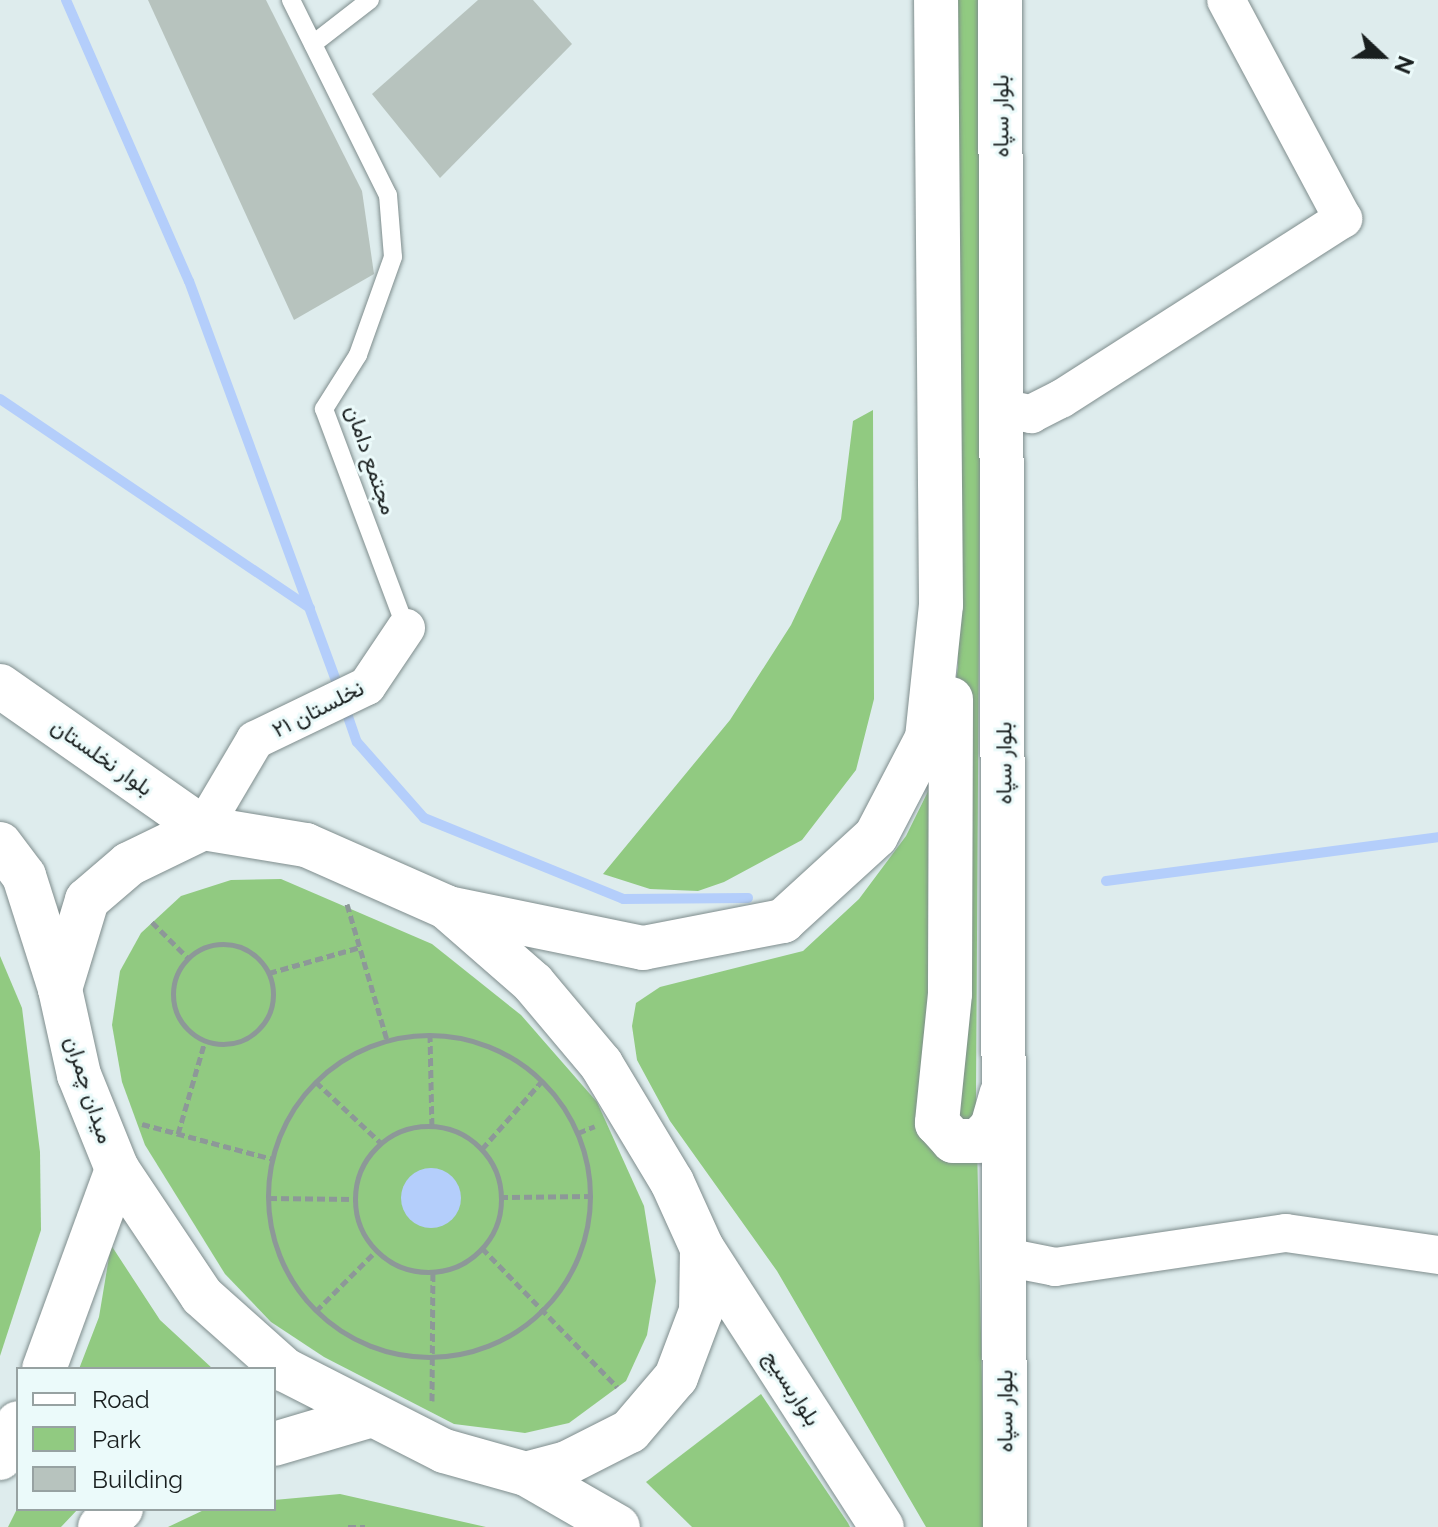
<!DOCTYPE html>
<html>
<head>
<meta charset="utf-8">
<style>
  body { margin:0 }
  #map { position:relative; width:1438px; height:1527px; overflow:hidden; background:#deeced; font-family:Raleway,Vazirmatn,sans-serif }
  div>[style] { position:absolute }
  .green>* { inset:0; background:#91ca81 }
  .water>* { inset:0; background:#b4cefb }
  .round { border-radius:50% }
  .stream>* { height:10px; margin:-5px; padding:0 5px; transform-origin:5px; border-radius:5px; background:#b4cefb }
  .building>* { inset:0; background:#b7c3be }
  .path>* { height:5px; margin-top:-2.5px; transform-origin:0; background:repeating-linear-gradient(90deg,#8d9898 0 8px,transparent 0 12px) }
  .path>.ring { margin:-2.5px; padding:0; box-sizing:content-box; background:none; border:5px solid #8d9898; border-radius:50% }
  .roads { filter:drop-shadow(0 0 2px #7f8d8d) drop-shadow(0 0 2px #7f8d8d) }
  .service>* { height:18px; margin:-9px; padding:0 9px; transform-origin:9px; border-radius:9px; background:#fff }
  .minor>* { height:38px; margin:-19px; padding:0 19px; transform-origin:19px; border-radius:19px; background:#fff }
  .secondary>* { height:44px; margin:-22px; padding:0 22px; transform-origin:22px; border-radius:22px; background:#fff }
  .primary>* { height:44px; margin:-22px; padding:0 22px; transform-origin:22px; border-radius:22px; background:#fff }
  span { translate:-50% -50%; white-space:nowrap; text-align:center; line-height:1.15; -webkit-text-stroke:6px #ebfafa; paint-order:stroke }
  .street-label { font-size:22px; color:#191f1f }
  .legend { position:absolute; left:16px; top:1367px; width:260px; height:144px; box-sizing:border-box; background:#ebfafa; border:2px solid #97a2a2; margin:0; padding:10px 14px; list-style:none; font-size:24px; color:#191f1f }
  .legend li { display:flex; align-items:center; gap:16px; height:40px }
  .legend b { width:40px; border:2px solid #97a2a2 }
  .north { position:absolute; left:1342px; top:16px; width:80px; height:80px; -webkit-text-stroke:6px #ebfafa; paint-order:stroke; rotate:112deg; font-size:22px; font-weight:700; line-height:32px; text-align:center; color:#191f1f }
  .north::after { content:''; display:block; margin:auto; width:28px; height:36px; background:#191f1f; clip-path:polygon(50% 0,100% 100%,50% 72%,0 100%) }
</style>
</head>
<body>
<div id="map">
  <div class="green">
    <i style="clip-path:polygon(958px 0,983px 0,976px 1094px,985px 1527px,926px 1527px,777px 1271px,670px 1121px,637px 1060px,632px 1026px,636px 1003px,660px 987px,803px 951px,859px 899px,906px 836px,945px 757px,958px 667px)"></i>
    <i style="clip-path:polygon(873px 410px,874px 699px,856px 770px,802px 840px,724px 882px,698px 891px,650px 889px,603px 874px,730px 720px,791px 625px,841px 519px,853px 421px)"></i>
    <i style="clip-path:polygon(281px 879px,432px 944px,521px 1015px,597px 1102px,644px 1206px,656px 1281px,647px 1335px,626px 1381px,569px 1423px,525px 1433px,454px 1424px,324px 1357px,271px 1322px,225px 1274px,145px 1145px,122px 1082px,112px 1025px,120px 971px,141px 933px,181px 896px,231px 880px)"></i>
    <i style="clip-path:polygon(0 956px,22px 1008px,40px 1152px,41px 1230px,0 1356px)"></i>
    <i style="clip-path:polygon(111px 1245px,160px 1320px,213px 1369px,79px 1369px,99px 1317px)"></i>
    <i style="clip-path:polygon(761px 1394px,848px 1523px,850px 1527px,692px 1527px,646px 1482px)"></i>
    <i style="clip-path:polygon(340px 1494px,486px 1527px,168px 1527px,206px 1509px,274px 1509px,274px 1500px)"></i>
    <i style="clip-path:polygon(18px 1507px,18px 1509px,78px 1509px,61px 1527px,8px 1527px)"></i>
  </div>
  <div class="water">
    <i class="round" style="left:401px;top:1168px;width:60px;height:60px"></i>
  </div>
  <div class="stream">
    <i style="left:66px;top:0;width:307px;rotate:66.4deg"></i>
    <i style="left:189px;top:281px;width:435px;rotate:69.8deg"></i>
    <i style="left:0;top:399px;width:374px;rotate:34deg"></i>
    <i style="left:344px;top:705px;width:39px;rotate:71deg"></i>
    <i style="left:357px;top:742px;width:101px;rotate:48.6deg"></i>
    <i style="left:424px;top:818px;width:215px;rotate:22.1deg"></i>
    <i style="left:623px;top:899px;width:125px;rotate:-0.5deg"></i>
    <i style="left:1106px;top:881px;width:335px;rotate:-7.5deg"></i>
  </div>
  <div class="building">
    <i style="clip-path:polygon(148px 0,266px 0,362px 191px,374px 274px,294px 320px)"></i>
    <i style="clip-path:polygon(478px 0,533px 0,572px 44px,440px 178px,372px 94px)"></i>
  </div>
  <div class="path">
    <i style="left:347px;top:904px;width:142px;rotate:73.6deg"></i>
    <i style="left:152px;top:922px;width:51px;rotate:45deg"></i>
    <i class="ring" style="left:173px;top:944px;width:95px;height:95px"></i>
    <i style="left:269px;top:973px;width:95px;rotate:-15.9deg"></i>
    <i style="left:430px;top:1034px;width:93px;rotate:88.8deg"></i>
    <i class="ring" style="left:268px;top:1035px;width:317px;height:317px"></i>
    <i style="left:316px;top:1082px;width:89px;rotate:43.2deg"></i>
    <i style="left:142px;top:1124px;width:136px;rotate:15deg"></i>
    <i class="ring" style="left:355px;top:1126px;width:141px;height:141px"></i>
    <i style="left:578px;top:1133px;width:18px;rotate:-22deg"></i>
    <i style="left:178px;top:1134px;width:97px;rotate:-73.8deg"></i>
    <i style="left:482px;top:1149px;width:91px;rotate:-48.6deg"></i>
    <i style="left:500px;top:1197px;width:90px;rotate:-0.6deg"></i>
    <i style="left:269px;top:1198px;width:86px;rotate:0.7deg"></i>
    <i style="left:482px;top:1248px;width:194px;rotate:45.8deg"></i>
    <i style="left:316px;top:1311px;width:86px;rotate:-45deg"></i>
    <i style="left:432px;top:1401px;width:130px;rotate:-89.6deg"></i>
    <i style="left:348px;top:1527px;width:17px"></i>
  </div>
  <div class="roads">
    <div class="service">
      <i style="left:291px;top:0;width:218px;rotate:63.6deg"></i>
      <i style="left:388px;top:195px;width:62px;rotate:85.4deg"></i>
      <i style="left:393px;top:257px;width:104px;rotate:109.7deg"></i>
      <i style="left:358px;top:355px;width:64px;rotate:122.2deg"></i>
      <i style="left:324px;top:409px;width:234px;rotate:69.5deg"></i>
      <i style="left:313px;top:44px;width:72px;rotate:-37.7deg"></i>
    </div>
    <div class="minor">
      <i style="left:1002px;top:408px;width:30px;rotate:12deg"></i>
      <i style="left:1031px;top:414px;width:34px;rotate:-27deg"></i>
      <i style="left:1061px;top:399px;width:335px;rotate:-32.6deg"></i>
      <i style="left:1343px;top:219px;width:248px;rotate:-118.1deg"></i>
      <i style="left:203px;top:828px;width:102px;rotate:-59.4deg"></i>
      <i style="left:255px;top:740px;width:124px;rotate:-25.7deg"></i>
      <i style="left:367px;top:686px;width:70px;rotate:-56.1deg"></i>
      <i style="left:1005px;top:1257px;width:51px;rotate:11.3deg"></i>
      <i style="left:1055px;top:1267px;width:233px;rotate:-8.4deg"></i>
      <i style="left:1286px;top:1233px;width:154px;rotate:8.2deg"></i>
    </div>
    <div class="secondary">
      <i style="left:44px;top:1369px;width:213px;rotate:-69.9deg"></i>
      <i style="left:274px;top:1444px;width:102px;rotate:-16.5deg"></i>
      <i style="left:0;top:1458px;width:39px;rotate:-63deg"></i>
      <i style="left:100px;top:1527px;width:28px;rotate:-41deg"></i>
    </div>
    <div class="primary">
      <i style="left:1000px;top:0;width:1527px;rotate:89.81deg"></i>
      <i style="left:0;top:686px;width:248px;rotate:35deg"></i>
      <i style="left:951px;top:699px;width:295px;rotate:90.2deg"></i>
      <i style="left:950px;top:994px;width:130px;rotate:95.8deg"></i>
      <i style="left:937px;top:1123px;width:24px;rotate:48deg"></i>
      <i style="left:953px;top:1141px;width:25px"></i>
      <i style="left:978px;top:1141px;width:20px;rotate:-45deg"></i>
      <i style="left:992px;top:1127px;width:35px;rotate:-74deg"></i>
      <i style="left:0;top:844px;width:40px;rotate:53deg"></i>
      <i style="left:24px;top:876px;width:119px;rotate:72.3deg"></i>
      <i style="left:448px;top:908px;width:199px;rotate:11.6deg"></i>
      <i style="left:643px;top:948px;width:143px;rotate:-10.9deg"></i>
      <i style="left:783px;top:921px;width:126px;rotate:-42.4deg"></i>
      <i style="left:876px;top:836px;width:110px;rotate:-62.5deg"></i>
      <i style="left:927px;top:738px;width:134px;rotate:-84deg"></i>
      <i style="left:941px;top:605px;width:605px;rotate:-90.47deg"></i>
      <i style="left:702px;top:1248px;width:63px;rotate:90.9deg"></i>
      <i style="left:701px;top:1311px;width:71px;rotate:110.7deg"></i>
      <i style="left:676px;top:1377px;width:71px;rotate:130.4deg"></i>
      <i style="left:630px;top:1431px;width:71px;rotate:153.1deg"></i>
      <i style="left:567px;top:1463px;width:42px;rotate:165deg"></i>
      <i style="left:526px;top:1474px;width:85px;rotate:-164.3deg"></i>
      <i style="left:444px;top:1451px;width:178px;rotate:-153deg"></i>
      <i style="left:285px;top:1370px;width:111px;rotate:-138.3deg"></i>
      <i style="left:202px;top:1296px;width:153px;rotate:-123.8deg"></i>
      <i style="left:117px;top:1169px;width:101px;rotate:-112deg"></i>
      <i style="left:79px;top:1075px;width:88px;rotate:-102.5deg"></i>
      <i style="left:60px;top:989px;width:93px;rotate:-73.1deg"></i>
      <i style="left:87px;top:900px;width:55px;rotate:-40.6deg"></i>
      <i style="left:129px;top:864px;width:82px;rotate:-25.9deg"></i>
      <i style="left:203px;top:828px;width:104px;rotate:9.4deg"></i>
      <i style="left:306px;top:845px;width:153px;rotate:23.9deg"></i>
      <i style="left:446px;top:907px;width:116px;rotate:41.1deg"></i>
      <i style="left:533px;top:983px;width:106px;rotate:50deg"></i>
      <i style="left:601px;top:1064px;width:138px;rotate:59deg"></i>
      <i style="left:672px;top:1182px;width:72px;rotate:65.6deg"></i>
      <i style="left:702px;top:1248px;width:332px;rotate:57.2deg"></i>
      <i style="left:526px;top:1474px;width:106px;rotate:29.9deg"></i>
    </div>
  </div>
  <div class="street-label">
    <span style="left:1001px;top:116px;rotate:-90deg">بلوار سپاه</span>
    <span style="left:371px;top:460px;rotate:71deg">مجتمع دامان</span>
    <span style="left:318px;top:709px;rotate:-27deg">نخلستان ۲۱</span>
    <span style="left:102px;top:757px;rotate:35deg">بلوار نخلستان</span>
    <span style="left:1004px;top:763px;rotate:-90deg">بلوار سپاه</span>
    <span style="left:89px;top:1090px;rotate:72deg">میدان چمران</span>
    <span style="left:792px;top:1388px;rotate:57deg">بلواربسیج</span>
    <span style="left:1005px;top:1411px;rotate:-90deg">بلوار سپاه</span>
  </div>
  <ul class="legend">
  <li><b style="height:10px;background:#fff"></b>Road</li>
  <li><b style="height:22px;background:#91ca81"></b>Park</li>
  <li><b style="height:22px;background:#b7c3be"></b>Building</li>
  </ul>
  <div class="north">N</div>
</div>
</body>
</html>
